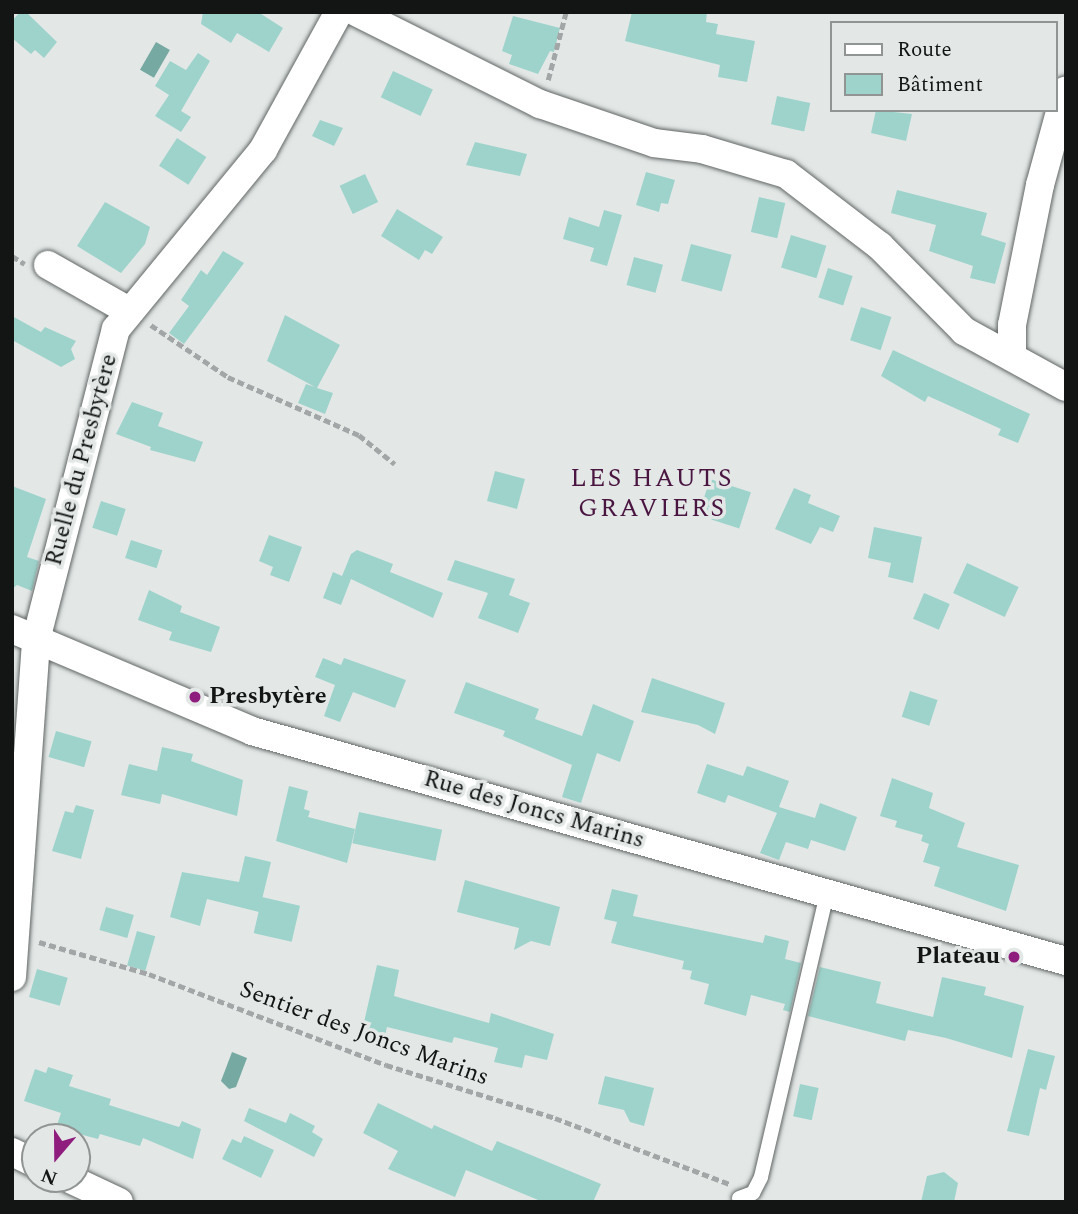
<!DOCTYPE html>
<html>
<head>
<meta charset="utf-8">
<style>
  body { margin:0 }
  #map { position:relative; width:1078px; height:1214px; overflow:hidden; background:#e3e8e7; font-family:Spectral,serif }
  div>[style] { position:absolute }
  .water>* { inset:0; background:#75a9a1; transform-origin:0 0 }
  .building>* { inset:0; background:#9ed3cb; transform-origin:0 0 }
  .path>* { height:4.5px; margin-top:-2.25px; transform-origin:0; background:repeating-linear-gradient(90deg,#a2a6a6 0 7px,transparent 0 10.5px) }
  .roads { filter:drop-shadow(0 0 2px #616665) drop-shadow(0 0 2px #616665) }
  .service>* { height:14px; margin:-7px; padding:0 7px; transform-origin:7px; border-radius:7px; background:#fff }
  .minor>* { height:28px; margin:-14px; padding:0 14px; transform-origin:14px; border-radius:14px; background:#fff }
  .dots>* { width:19px; height:19px; translate:-50% -50%; box-sizing:border-box; border:4px solid #e3e8e7; border-radius:50% }
  span { translate:-50% -50%; white-space:nowrap; text-align:center; line-height:1.15; -webkit-text-stroke:7px #e3e8e7; paint-order:stroke }
  .street-label { font-size:24px; color:#131515 }
  .poi-label { font-size:24px; color:#131515; font-weight:700 }
  .left { translate:0 -50%; text-align:left }
  .right { translate:-100% -50%; text-align:right }
  .neighbourhood-label { font-size:26px; color:#4a1541; letter-spacing:2px }
  .frame { position:absolute; inset:0; border:14px solid #131515; pointer-events:none }
  .legend { position:absolute; left:830px; top:21px; width:228px; height:91px; box-sizing:border-box; background:#e3e8e7; border:2px solid #909493; margin:0; padding:9px 12px; list-style:none; font-size:21px; color:#131515 }
  .legend li { display:flex; align-items:center; gap:14px; height:35px }
  .legend b { width:35px; border:2px solid #909493 }
  .north { position:absolute; left:21px; top:1123px; width:70px; height:70px; box-sizing:border-box; background:#e3e8e7; border:2px solid #909493; border-radius:50%; rotate:200deg; font-size:19px; font-weight:700; line-height:28px; text-align:center; color:#131515 }
  .north::after { content:''; display:block; margin:auto; width:24px; height:32px; background:#8f1d7e; clip-path:polygon(50% 0,100% 100%,50% 72%,0 100%) }
</style>
</head>
<body>
<div id="map">
  <div class="water">
    <i style="left:156px;top:42px;width:16px;height:32px;rotate:30deg"></i>
    <i style="clip-path:polygon(232px 1052px,247px 1058px,236px 1087px,229px 1089px,221px 1081px)"></i>
  </div>
  <div class="building">
    <i style="clip-path:polygon(20px 12px,26px 12px,57px 42px,44px 58px,35px 50px,31px 54px,12px 38px,12px 21px)"></i>
    <i style="clip-path:polygon(203px 12px,258px 12px,283px 28px,269px 52px,237px 33px,231px 43px,201px 24px)"></i>
    <i style="clip-path:polygon(632px 12px,707px 12px,706px 22px,718px 24px,716px 34px,755px 41px,747px 82px,718px 77px,720px 65px,625px 41px)"></i>
    <i style="clip-path:polygon(513px 16px,560px 28px,554px 52px,550px 51px,538px 74px,509px 64px,512px 55px,502px 51px)"></i>
    <i style="clip-path:polygon(198px 53px,210px 61px,181px 111px,191px 117px,181px 132px,155px 116px,169px 95px,155px 86px,170px 61px,186px 70px)"></i>
    <i style="left:393px;top:71px;width:44px;height:29px;rotate:25deg"></i>
    <i style="left:777px;top:96px;width:34px;height:29px;rotate:12deg"></i>
    <i style="clip-path:polygon(876px 110px,912px 114px,906px 141px,871px 133px)"></i>
    <i style="clip-path:polygon(320px 120px,343px 128px,334px 146px,312px 136px)"></i>
    <i style="left:177px;top:138px;width:35px;height:33px;rotate:33deg"></i>
    <i style="clip-path:polygon(475px 142px,527px 154px,520px 176px,466px 165px)"></i>
    <i style="clip-path:polygon(646px 172px,675px 180px,668px 204px,661px 203px,659px 212px,636px 205px)"></i>
    <i style="left:365px;top:174px;width:31px;height:28px;rotate:65deg"></i>
    <i style="clip-path:polygon(897px 190px,987px 213px,981px 235px,1006px 243px,995px 284px,970px 278px,973px 266px,929px 251px,936px 225px,891px 213px)"></i>
    <i style="left:759px;top:197px;width:27px;height:36px;rotate:13deg"></i>
    <i style="clip-path:polygon(105px 202px,150px 227px,145px 244px,121px 273px,77px 246px)"></i>
    <i style="clip-path:polygon(397px 209px,443px 237px,432px 254px,425px 250px,419px 260px,381px 236px)"></i>
    <i style="clip-path:polygon(604px 210px,622px 215px,607px 266px,590px 261px,594px 248px,563px 239px,569px 217px,599px 227px)"></i>
    <i style="left:791px;top:235px;width:37px;height:34px;rotate:17deg"></i>
    <i style="left:691px;top:244px;width:42px;height:38px;rotate:15deg"></i>
    <i style="clip-path:polygon(223px 251px,244px 263px,184px 344px,169px 333px,189px 306px,181px 300px,201px 270px,207px 275px)"></i>
    <i style="left:634px;top:257px;width:30px;height:29px;rotate:15deg"></i>
    <i style="left:828px;top:268px;width:26px;height:31px;rotate:18deg"></i>
    <i style="left:861px;top:307px;width:32px;height:35px;rotate:18deg"></i>
    <i style="clip-path:polygon(285px 315px,340px 345px,317px 388px,333px 393px,325px 414px,298px 403px,306px 384px,315px 387px,267px 361px)"></i>
    <i style="clip-path:polygon(12px 316px,41px 332px,45px 327px,76px 341px,71px 349px,75px 359px,61px 367px,12px 340px)"></i>
    <i style="clip-path:polygon(893px 350px,1030px 414px,1018px 443px,998px 435px,1001px 429px,928px 396px,925px 402px,881px 376px)"></i>
    <i style="clip-path:polygon(132px 402px,163px 413px,158px 426px,203px 442px,195px 462px,150px 450px,151px 447px,116px 434px)"></i>
    <i style="left:495px;top:471px;width:31px;height:31px;rotate:15deg"></i>
    <i style="left:710px;top:479px;width:43px;height:38px;rotate:18deg"></i>
    <i style="clip-path:polygon(12px 486px,46px 499px,27px 557px,39px 561px,32px 591px,17px 585px,12px 589px)"></i>
    <i style="clip-path:polygon(794px 488px,811px 495px,808px 503px,840px 516px,833px 532px,820px 527px,811px 544px,775px 529px)"></i>
    <i style="left:101px;top:501px;width:26px;height:28px;rotate:18deg"></i>
    <i style="clip-path:polygon(874px 527px,922px 537px,913px 583px,888px 577px,891px 563px,868px 558px)"></i>
    <i style="clip-path:polygon(269px 535px,302px 547px,289px 582px,270px 575px,273px 567px,259px 561px)"></i>
    <i style="left:131px;top:540px;width:33px;height:19px;rotate:18deg"></i>
    <i style="clip-path:polygon(357px 550px,393px 564px,390px 572px,443px 593px,433px 618px,351px 579px,341px 605px,323px 598px,333px 572px,342px 576px,351px 554px)"></i>
    <i style="clip-path:polygon(455px 560px,515px 579px,509px 595px,530px 603px,518px 633px,478px 618px,488px 593px,447px 580px)"></i>
    <i style="left:967px;top:563px;width:57px;height:33px;rotate:25deg"></i>
    <i style="clip-path:polygon(149px 590px,182px 606px,180px 612px,220px 627px,211px 652px,169px 640px,172px 632px,138px 620px)"></i>
    <i style="left:924px;top:593px;width:28px;height:28px;rotate:23deg"></i>
    <i style="clip-path:polygon(323px 658px,341px 665px,344px 658px,406px 680px,395px 708px,353px 692px,340px 722px,324px 716px,335px 685px,315px 677px)"></i>
    <i style="clip-path:polygon(652px 678px,725px 703px,715px 734px,698px 725px,641px 712px)"></i>
    <i style="clip-path:polygon(466px 682px,539px 709px,535px 719px,582px 736px,593px 704px,634px 721px,620px 762px,597px 753px,581px 803px,562px 797px,572px 765px,503px 736px,505px 731px,454px 713px)"></i>
    <i style="left:910px;top:691px;width:29px;height:27px;rotate:18deg"></i>
    <i style="left:56px;top:731px;width:37px;height:27px;rotate:16deg"></i>
    <i style="clip-path:polygon(162px 747px,193px 754px,191px 761px,243px 780px,237px 816px,162px 794px,160px 804px,121px 795px,129px 764px,157px 771px)"></i>
    <i style="clip-path:polygon(707px 764px,743px 776px,747px 766px,789px 781px,779px 807px,815px 818px,820px 803px,857px 817px,845px 851px,811px 840px,808px 849px,786px 842px,779px 860px,760px 853px,777px 813px,728px 795px,725px 803px,697px 793px)"></i>
    <i style="clip-path:polygon(892px 778px,933px 793px,929px 808px,965px 823px,957px 847px,1019px 865px,1006px 911px,934px 886px,940px 867px,923px 862px,929px 844px,921px 841px,923px 835px,895px 827px,897px 821px,880px 816px)"></i>
    <i style="clip-path:polygon(289px 786px,308px 791px,304px 809px,310px 811px,308px 817px,355px 829px,347px 863px,276px 841px)"></i>
    <i style="clip-path:polygon(76px 805px,94px 810px,81px 859px,52px 851px,65px 811px,73px 813px)"></i>
    <i style="left:359px;top:812px;width:85px;height:32px;rotate:12deg"></i>
    <i style="clip-path:polygon(245px 856px,271px 862px,259px 912px,207px 899px,200px 926px,170px 917px,182px 872px,239px 882px)"></i>
    <i style="clip-path:polygon(465px 880px,560px 907px,550px 946px,531px 941px,514px 950px,519px 928px,457px 912px)"></i>
    <i style="clip-path:polygon(612px 889px,638px 895px,633px 916px,763px 943px,765px 935px,789px 941px,785px 959px,801px 963px,790px 1012px,783px 1010px,785px 1004px,751px 995px,746px 1016px,704px 1004px,709px 984px,690px 979px,692px 971px,682px 969px,684px 961px,611px 943px,617px 922px,604px 919px)"></i>
    <i style="left:262px;top:897px;width:39px;height:37px;rotate:13deg"></i>
    <i style="left:106px;top:907px;width:29px;height:24px;rotate:16deg"></i>
    <i style="left:137px;top:931px;width:19px;height:36px;rotate:16deg"></i>
    <i style="clip-path:polygon(377px 965px,399px 970px,394px 996px,489px 1023px,491px 1013px,554px 1034px,547px 1060px,525px 1055px,522px 1068px,494px 1062px,498px 1048px,454px 1037px,452px 1043px,387px 1027px,385px 1036px,362px 1031px)"></i>
    <i style="clip-path:polygon(820px 967px,881px 982px,876px 1003px,933px 1017px,942px 977px,986px 987px,984px 995px,1024px 1006px,1012px 1058px,946px 1038px,908px 1030px,905px 1041px,808px 1016px)"></i>
    <i style="left:37px;top:969px;width:32px;height:29px;rotate:16deg"></i>
    <i style="clip-path:polygon(1028px 1049px,1055px 1056px,1046px 1090px,1040px 1088px,1029px 1136px,1007px 1131px)"></i>
    <i style="clip-path:polygon(48px 1067px,73px 1075px,69px 1086px,111px 1099px,109px 1105px,179px 1127px,182px 1121px,201px 1129px,193px 1159px,143px 1138px,140px 1146px,100px 1134px,98px 1139px,56px 1128px,61px 1113px,24px 1101px,35px 1069px,46px 1073px)"></i>
    <i style="clip-path:polygon(605px 1076px,654px 1088px,644px 1126px,630px 1122px,624px 1110px,598px 1104px)"></i>
    <i style="left:800px;top:1084px;width:19px;height:33px;rotate:12deg"></i>
    <i style="clip-path:polygon(378px 1103px,432px 1129px,434px 1125px,492px 1151px,497px 1141px,601px 1184px,593px 1202px,543px 1202px,466px 1170px,455px 1197px,388px 1169px,398px 1151px,363px 1133px)"></i>
    <i style="clip-path:polygon(249px 1108px,286px 1123px,290px 1113px,315px 1126px,312px 1132px,323px 1139px,314px 1157px,244px 1121px)"></i>
    <i style="clip-path:polygon(244px 1136px,274px 1150px,261px 1178px,222px 1159px,232px 1139px,241px 1143px)"></i>
    <i style="clip-path:polygon(944px 1172px,958px 1183px,954px 1202px,921px 1202px,927px 1176px)"></i>
  </div>
  <div class="path">
    <i style="left:548px;top:80px;width:70px;rotate:-75.2deg"></i>
    <i style="left:12px;top:256px;width:15px;rotate:32deg"></i>
    <i style="left:151px;top:325px;width:93px;rotate:34deg"></i>
    <i style="left:228px;top:377px;width:143px;rotate:23.9deg"></i>
    <i style="left:359px;top:435px;width:46px;rotate:38.9deg"></i>
    <i style="left:39px;top:942px;width:115px;rotate:16.2deg"></i>
    <i style="left:149px;top:974px;width:254px;rotate:21deg"></i>
    <i style="left:386px;top:1065px;width:177px;rotate:17.4deg"></i>
    <i style="left:555px;top:1118px;width:187px;rotate:20.7deg"></i>
  </div>
  <div class="roads">
    <div class="service">
      <i style="left:739px;top:1198px;width:15px;rotate:-20deg"></i>
      <i style="left:753px;top:1193px;width:18px;rotate:-63deg"></i>
      <i style="left:761px;top:1177px;width:292px;rotate:-76.9deg"></i>
    </div>
    <div class="minor">
      <i style="left:356px;top:12px;width:206px;rotate:26.6deg"></i>
      <i style="left:540px;top:104px;width:120px;rotate:18.9deg"></i>
      <i style="left:654px;top:143px;width:48px;rotate:7.1deg"></i>
      <i style="left:702px;top:149px;width:88px;rotate:16.6deg"></i>
      <i style="left:786px;top:174px;width:118px;rotate:37.5deg"></i>
      <i style="left:880px;top:246px;width:120px;rotate:45.3deg"></i>
      <i style="left:964px;top:331px;width:116px;rotate:28.8deg"></i>
      <i style="left:48px;top:265px;width:93px;rotate:29.6deg"></i>
      <i style="left:1012px;top:355px;width:30px;rotate:-90deg"></i>
      <i style="left:1012px;top:325px;width:143px;rotate:-78.7deg"></i>
      <i style="left:1040px;top:185px;width:98px;rotate:-74.7deg"></i>
      <i style="left:12px;top:629px;width:261px;rotate:23deg"></i>
      <i style="left:252px;top:731px;width:846px;rotate:15.78deg"></i>
      <i style="left:12px;top:977px;width:338px;rotate:-85.9deg"></i>
      <i style="left:36px;top:640px;width:321px;rotate:-75.6deg"></i>
      <i style="left:116px;top:329px;width:232px;rotate:-50.6deg"></i>
      <i style="left:263px;top:150px;width:158px;rotate:-61.2deg"></i>
      <i style="left:12px;top:1152px;width:25px;rotate:26deg"></i>
      <i style="left:70px;top:1179px;width:54px;rotate:25.1deg"></i>
    </div>
  </div>
  <div class="dots">
    <i style="left:195px;top:697px;background:#8f1d7e"></i>
    <i style="left:1014px;top:957px;background:#8f1d7e"></i>
  </div>
  <div class="street-label">
    <span style="left:82px;top:460px;rotate:-75deg">Ruelle du Presbytère</span>
    <span style="left:534px;top:810px;rotate:16deg">Rue des Joncs Marins</span>
    <span style="left:364px;top:1034px;rotate:20deg">Sentier des Joncs Marins</span>
  </div>
  <div class="poi-label">
    <span class="left" style="left:209px;top:697px">Presbytère</span>
    <span class="right" style="left:1000px;top:957px">Plateau</span>
  </div>
  <div class="neighbourhood-label">
    <span style="left:652px;top:494px">LES HAUTS<br>GRAVIERS</span>
  </div>
  <div class="frame"></div>
  <ul class="legend">
  <li><b style="height:9px;background:#fff"></b>Route</li>
  <li><b style="height:19px;background:#9ed3cb"></b>Bâtiment</li>
  </ul>
  <div class="north">N</div>
</div>
</body>
</html>
